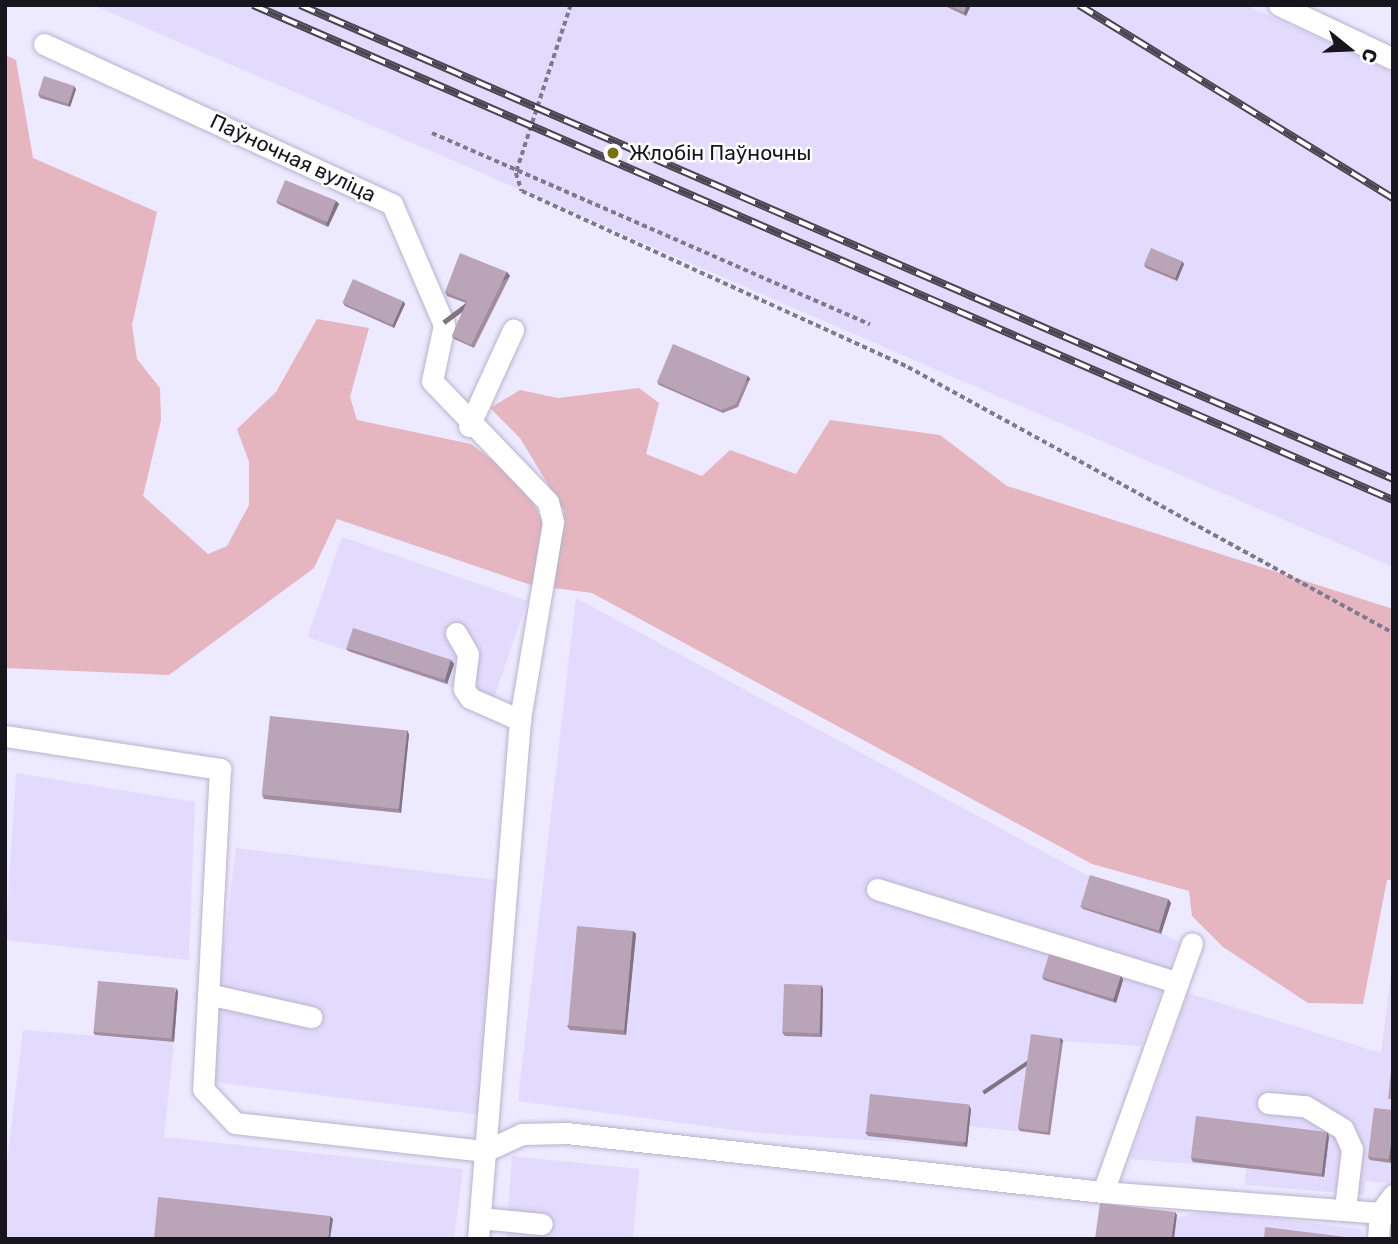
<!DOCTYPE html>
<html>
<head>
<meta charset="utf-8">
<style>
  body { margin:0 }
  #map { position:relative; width:1398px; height:1244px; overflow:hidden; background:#ede9ff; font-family:Rubik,sans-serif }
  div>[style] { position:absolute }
  .built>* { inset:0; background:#e2dbfd; transform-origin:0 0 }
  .green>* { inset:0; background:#e5b5c0 }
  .path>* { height:3.5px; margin-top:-1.75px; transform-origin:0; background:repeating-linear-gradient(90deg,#7d7a89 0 5px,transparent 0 8.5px) }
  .roads { filter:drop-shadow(0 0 2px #b8b3cc) drop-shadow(0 0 2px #b8b3cc) }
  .minor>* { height:21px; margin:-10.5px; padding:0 10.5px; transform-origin:10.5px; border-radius:10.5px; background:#fff }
  .rail>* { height:8px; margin-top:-4px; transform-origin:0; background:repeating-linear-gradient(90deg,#fff 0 16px,#494652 0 32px); box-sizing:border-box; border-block:2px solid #494652 }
  .wall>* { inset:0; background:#a08d9e }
  .shaded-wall>* { inset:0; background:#827381; transform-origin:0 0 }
  .building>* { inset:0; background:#baa4b8; transform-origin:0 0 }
  .dots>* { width:19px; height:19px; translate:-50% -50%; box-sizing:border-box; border:4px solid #fff; border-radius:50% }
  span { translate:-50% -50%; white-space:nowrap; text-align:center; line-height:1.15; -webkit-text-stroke:5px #fff; paint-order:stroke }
  .poi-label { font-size:21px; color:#17151e }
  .left { translate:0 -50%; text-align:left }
  .street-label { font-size:21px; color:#17151e }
  .frame { position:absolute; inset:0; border:7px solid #17151e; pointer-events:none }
  .north { position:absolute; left:1314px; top:14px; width:70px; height:70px; -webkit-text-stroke:5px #fff; paint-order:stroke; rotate:108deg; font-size:19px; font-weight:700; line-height:28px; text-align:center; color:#17151e }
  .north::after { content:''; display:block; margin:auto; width:24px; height:32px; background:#17151e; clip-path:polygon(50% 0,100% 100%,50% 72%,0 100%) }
</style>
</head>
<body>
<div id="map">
  <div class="built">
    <i style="clip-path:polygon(93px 5px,1246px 5px,1393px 73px,1393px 567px)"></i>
    <i style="left:342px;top:537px;width:196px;height:106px;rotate:19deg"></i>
    <i style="clip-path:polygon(576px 598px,1092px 878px,1171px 903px,1161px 933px,1179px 942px,1141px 1046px,1063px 1041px,1050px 1135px,969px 1126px,967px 1147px,749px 1132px,518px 1101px)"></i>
    <i style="clip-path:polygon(16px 773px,195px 802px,189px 960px,5px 940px)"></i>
    <i style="left:236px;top:848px;width:279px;height:235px;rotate:7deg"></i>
    <i style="clip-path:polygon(1393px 959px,1393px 1184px,1366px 1181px,1364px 1195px,1245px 1185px,1246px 1168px,1130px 1159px,1188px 993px,1381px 1053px)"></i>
    <i style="clip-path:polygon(23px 1030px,174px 1042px,164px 1137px,463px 1169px,454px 1239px,5px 1239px,5px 1178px)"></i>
    <i style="clip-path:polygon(512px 1156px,639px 1169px,633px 1239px,506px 1239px)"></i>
    <i style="clip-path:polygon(1207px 1210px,1360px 1229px,1366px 1239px,1098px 1239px)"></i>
  </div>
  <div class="green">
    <i style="clip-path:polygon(5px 55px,16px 60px,33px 158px,157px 212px,132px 325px,137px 359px,160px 388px,161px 420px,143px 496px,208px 554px,227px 546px,249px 505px,249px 462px,237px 429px,276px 392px,317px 319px,369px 328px,350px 397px,357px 420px,471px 444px,525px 485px,545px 527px,534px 586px,337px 519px,314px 568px,169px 675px,5px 668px)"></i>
    <i style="clip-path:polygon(639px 388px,659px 403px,646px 454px,702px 476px,730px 450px,796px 474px,830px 420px,940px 435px,1007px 486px,1393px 609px,1393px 880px,1387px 880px,1363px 1004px,1308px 1003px,1223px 947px,1192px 916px,1189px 891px,1092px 864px,592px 593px,554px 588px,564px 511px,520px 438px,490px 408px,520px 390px,558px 398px)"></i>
  </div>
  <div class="path">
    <i style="left:571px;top:5px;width:177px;rotate:108.1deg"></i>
    <i style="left:516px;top:173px;width:19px;rotate:72deg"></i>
    <i style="left:522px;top:191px;width:424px;rotate:24.5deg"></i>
    <i style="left:908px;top:367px;width:553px;rotate:28.74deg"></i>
    <i style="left:432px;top:133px;width:478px;rotate:23.6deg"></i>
  </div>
  <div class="roads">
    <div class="minor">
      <i style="left:1279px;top:5px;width:126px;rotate:25.3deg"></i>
      <i style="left:44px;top:44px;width:383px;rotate:24.7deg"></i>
      <i style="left:392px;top:204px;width:132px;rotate:66.7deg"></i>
      <i style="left:444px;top:325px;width:57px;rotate:102.1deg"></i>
      <i style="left:432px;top:381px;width:168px;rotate:46.2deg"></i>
      <i style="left:548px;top:502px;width:21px;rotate:76deg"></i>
      <i style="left:553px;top:522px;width:201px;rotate:99.5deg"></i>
      <i style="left:520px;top:720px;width:521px;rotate:94.63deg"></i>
      <i style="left:469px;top:426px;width:106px;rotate:-65.4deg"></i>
      <i style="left:456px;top:633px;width:24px;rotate:60deg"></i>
      <i style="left:468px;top:654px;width:35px;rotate:97deg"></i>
      <i style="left:464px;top:689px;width:11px;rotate:56deg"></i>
      <i style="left:470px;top:698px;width:55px;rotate:23.7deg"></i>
      <i style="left:5px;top:736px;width:218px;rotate:8.7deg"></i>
      <i style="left:220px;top:769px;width:320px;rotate:93deg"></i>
      <i style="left:203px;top:1089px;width:47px;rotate:46.7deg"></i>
      <i style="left:235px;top:1123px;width:252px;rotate:6.4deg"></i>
      <i style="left:485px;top:1151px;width:41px;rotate:-24.7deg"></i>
      <i style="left:522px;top:1134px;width:44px;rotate:-1.3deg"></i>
      <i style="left:566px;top:1133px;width:540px;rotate:6.27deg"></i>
      <i style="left:1103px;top:1192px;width:291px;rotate:4.3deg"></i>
      <i style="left:877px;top:889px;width:315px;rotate:17.3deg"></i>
      <i style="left:208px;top:994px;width:106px;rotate:12.6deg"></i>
      <i style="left:1268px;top:1103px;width:37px;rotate:5deg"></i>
      <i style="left:1305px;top:1106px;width:44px;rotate:31.2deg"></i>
      <i style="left:1343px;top:1129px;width:22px;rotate:66deg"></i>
      <i style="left:1352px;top:1149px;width:60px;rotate:96.7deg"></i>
      <i style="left:1103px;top:1192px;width:264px;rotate:-70.3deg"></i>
      <i style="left:480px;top:1218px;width:62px;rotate:5.5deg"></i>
      <i style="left:1378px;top:1239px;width:26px;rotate:-86deg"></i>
      <i style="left:1380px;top:1213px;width:22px;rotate:-54deg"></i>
    </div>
  </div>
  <div class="rail">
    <i style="left:253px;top:5px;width:1243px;rotate:23.47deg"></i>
    <i style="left:300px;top:5px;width:1191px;rotate:23.44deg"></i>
    <i style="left:1079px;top:5px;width:369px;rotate:31.6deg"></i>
  </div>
  <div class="wall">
    <i style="clip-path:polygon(943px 5px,971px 5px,966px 16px)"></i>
    <i style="clip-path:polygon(76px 89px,70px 107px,40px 98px,38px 94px)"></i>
    <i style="clip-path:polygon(276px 201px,336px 201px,339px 204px,328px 227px,278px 204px)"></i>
    <i style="clip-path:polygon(1184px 264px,1177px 281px,1146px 268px,1144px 265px)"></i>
    <i style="clip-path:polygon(507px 272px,510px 276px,474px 348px,454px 339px,452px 336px,466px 303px,447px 296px,445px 292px)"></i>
    <i style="clip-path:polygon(403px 301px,405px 304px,394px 328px,345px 306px,343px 303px)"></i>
    <i style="clip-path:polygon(748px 376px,750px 379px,738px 407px,723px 413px,659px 385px,657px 382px)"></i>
    <i style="clip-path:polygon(346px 648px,451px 660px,454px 664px,447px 684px,348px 651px)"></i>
    <i style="clip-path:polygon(409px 734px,401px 813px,264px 799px,262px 795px)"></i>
    <i style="clip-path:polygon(1168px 899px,1171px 903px,1161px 934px,1083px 909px,1080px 906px)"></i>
    <i style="clip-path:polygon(633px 931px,636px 934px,626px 1035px,570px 1030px,567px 1026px)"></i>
    <i style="clip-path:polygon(1121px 976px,1123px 980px,1116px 1003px,1044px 980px,1042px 977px)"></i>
    <i style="clip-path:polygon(821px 985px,823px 989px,822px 1037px,785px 1036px,782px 1032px)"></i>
    <i style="clip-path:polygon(178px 991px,174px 1042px,95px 1035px,93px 1032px)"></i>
    <i style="clip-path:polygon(1061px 1038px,1063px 1041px,1050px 1135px,1020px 1131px,1018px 1128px)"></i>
    <i style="clip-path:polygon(971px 1109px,967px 1147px,868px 1136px,865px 1132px)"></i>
    <i style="clip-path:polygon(1393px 1110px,1393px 1148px,1391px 1163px,1370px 1160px,1368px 1157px)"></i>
    <i style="clip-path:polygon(1329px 1136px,1324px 1177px,1193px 1162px,1191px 1158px)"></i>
  </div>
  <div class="shaded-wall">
    <i style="clip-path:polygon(967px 5px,971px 5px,966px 16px,964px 12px)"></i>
    <i style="clip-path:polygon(74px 86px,76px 89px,70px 107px,68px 104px)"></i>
    <i style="clip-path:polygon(336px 201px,339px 204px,328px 227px,326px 224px)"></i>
    <i style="clip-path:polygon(1182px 261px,1184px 264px,1177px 281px,1175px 278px)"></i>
    <i style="left:507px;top:272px;width:5px;height:81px;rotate:53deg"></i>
    <i style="clip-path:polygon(403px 301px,405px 304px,394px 328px,392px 324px)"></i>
    <i style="left:748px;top:376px;width:4px;height:30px;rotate:56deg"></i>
    <i style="clip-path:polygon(451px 660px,454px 664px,447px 684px,445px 681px)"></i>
    <i style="clip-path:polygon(407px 730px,409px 734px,401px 813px,398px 809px)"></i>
    <i style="clip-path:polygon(1168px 899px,1171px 903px,1161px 934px,1159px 930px)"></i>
    <i style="clip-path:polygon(633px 931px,636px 934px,626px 1035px,624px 1032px)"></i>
    <i style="clip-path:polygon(1121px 976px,1123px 980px,1116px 1003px,1113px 1000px)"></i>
    <i style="clip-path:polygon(821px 985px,823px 989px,822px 1037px,820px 1033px)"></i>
    <i style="clip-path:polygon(176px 988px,178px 991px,174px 1042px,172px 1038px)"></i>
    <i style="left:1061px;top:1038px;width:4px;height:95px;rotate:56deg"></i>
    <i style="clip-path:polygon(969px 1105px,971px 1109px,967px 1147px,964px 1144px)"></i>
    <i style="clip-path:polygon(1393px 1126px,1393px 1148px,1391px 1163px,1389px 1159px)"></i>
    <i style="clip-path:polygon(1327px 1132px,1329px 1136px,1324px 1177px,1321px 1174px)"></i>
    <i style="clip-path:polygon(1175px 1212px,1177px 1215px,1174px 1239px,1171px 1239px)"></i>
    <i style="clip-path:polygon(330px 1216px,333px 1219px,330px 1239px,328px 1239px)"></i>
  </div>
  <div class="building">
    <i style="clip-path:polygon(948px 5px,967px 5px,964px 12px)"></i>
    <i style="left:44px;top:76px;width:32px;height:19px;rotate:18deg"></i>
    <i style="left:285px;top:180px;width:55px;height:23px;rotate:22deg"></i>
    <i style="left:1151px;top:248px;width:34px;height:18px;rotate:23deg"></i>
    <i style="clip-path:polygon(460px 253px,507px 272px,471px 345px,452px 336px,467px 301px,445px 292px)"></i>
    <i style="left:353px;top:279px;width:55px;height:26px;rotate:24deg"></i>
    <i style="clip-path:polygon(673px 344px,748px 376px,736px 404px,721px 410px,657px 382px)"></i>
    <i style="left:353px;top:628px;width:103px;height:21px;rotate:18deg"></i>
    <i style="left:270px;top:716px;width:138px;height:79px;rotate:6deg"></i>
    <i style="left:1090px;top:875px;width:82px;height:33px;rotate:17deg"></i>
    <i style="left:577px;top:926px;width:56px;height:100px;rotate:5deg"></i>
    <i style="left:1049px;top:954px;width:75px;height:24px;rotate:17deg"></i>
    <i style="left:98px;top:981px;width:78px;height:51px;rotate:5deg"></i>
    <i style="left:784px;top:984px;width:37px;height:48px;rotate:2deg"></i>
    <i style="left:1031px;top:1034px;width:30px;height:95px;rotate:8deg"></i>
    <i style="clip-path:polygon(1393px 1053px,1393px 1099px,1388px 1099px)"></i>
    <i style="left:870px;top:1094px;width:100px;height:38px;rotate:6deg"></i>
    <i style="clip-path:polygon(1374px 1108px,1393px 1110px,1393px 1126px,1389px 1159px,1368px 1157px)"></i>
    <i style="left:1196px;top:1116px;width:132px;height:42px;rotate:7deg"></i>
    <i style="clip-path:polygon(158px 1197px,330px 1216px,328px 1239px,154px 1239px)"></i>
    <i style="clip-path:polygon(1100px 1203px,1175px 1212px,1171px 1239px,1095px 1239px)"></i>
    <i style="clip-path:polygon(1265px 1227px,1346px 1237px,1346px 1239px,1264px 1239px)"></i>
  </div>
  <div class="dots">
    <i style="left:613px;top:153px;background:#787213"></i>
  </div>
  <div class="poi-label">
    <span class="left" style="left:629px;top:153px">Жлобін Паўночны</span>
  </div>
  <div class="street-label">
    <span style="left:293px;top:158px;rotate:25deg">Паўночная вуліца</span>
  </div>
  <div class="frame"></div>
  <div class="north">С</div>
</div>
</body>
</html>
